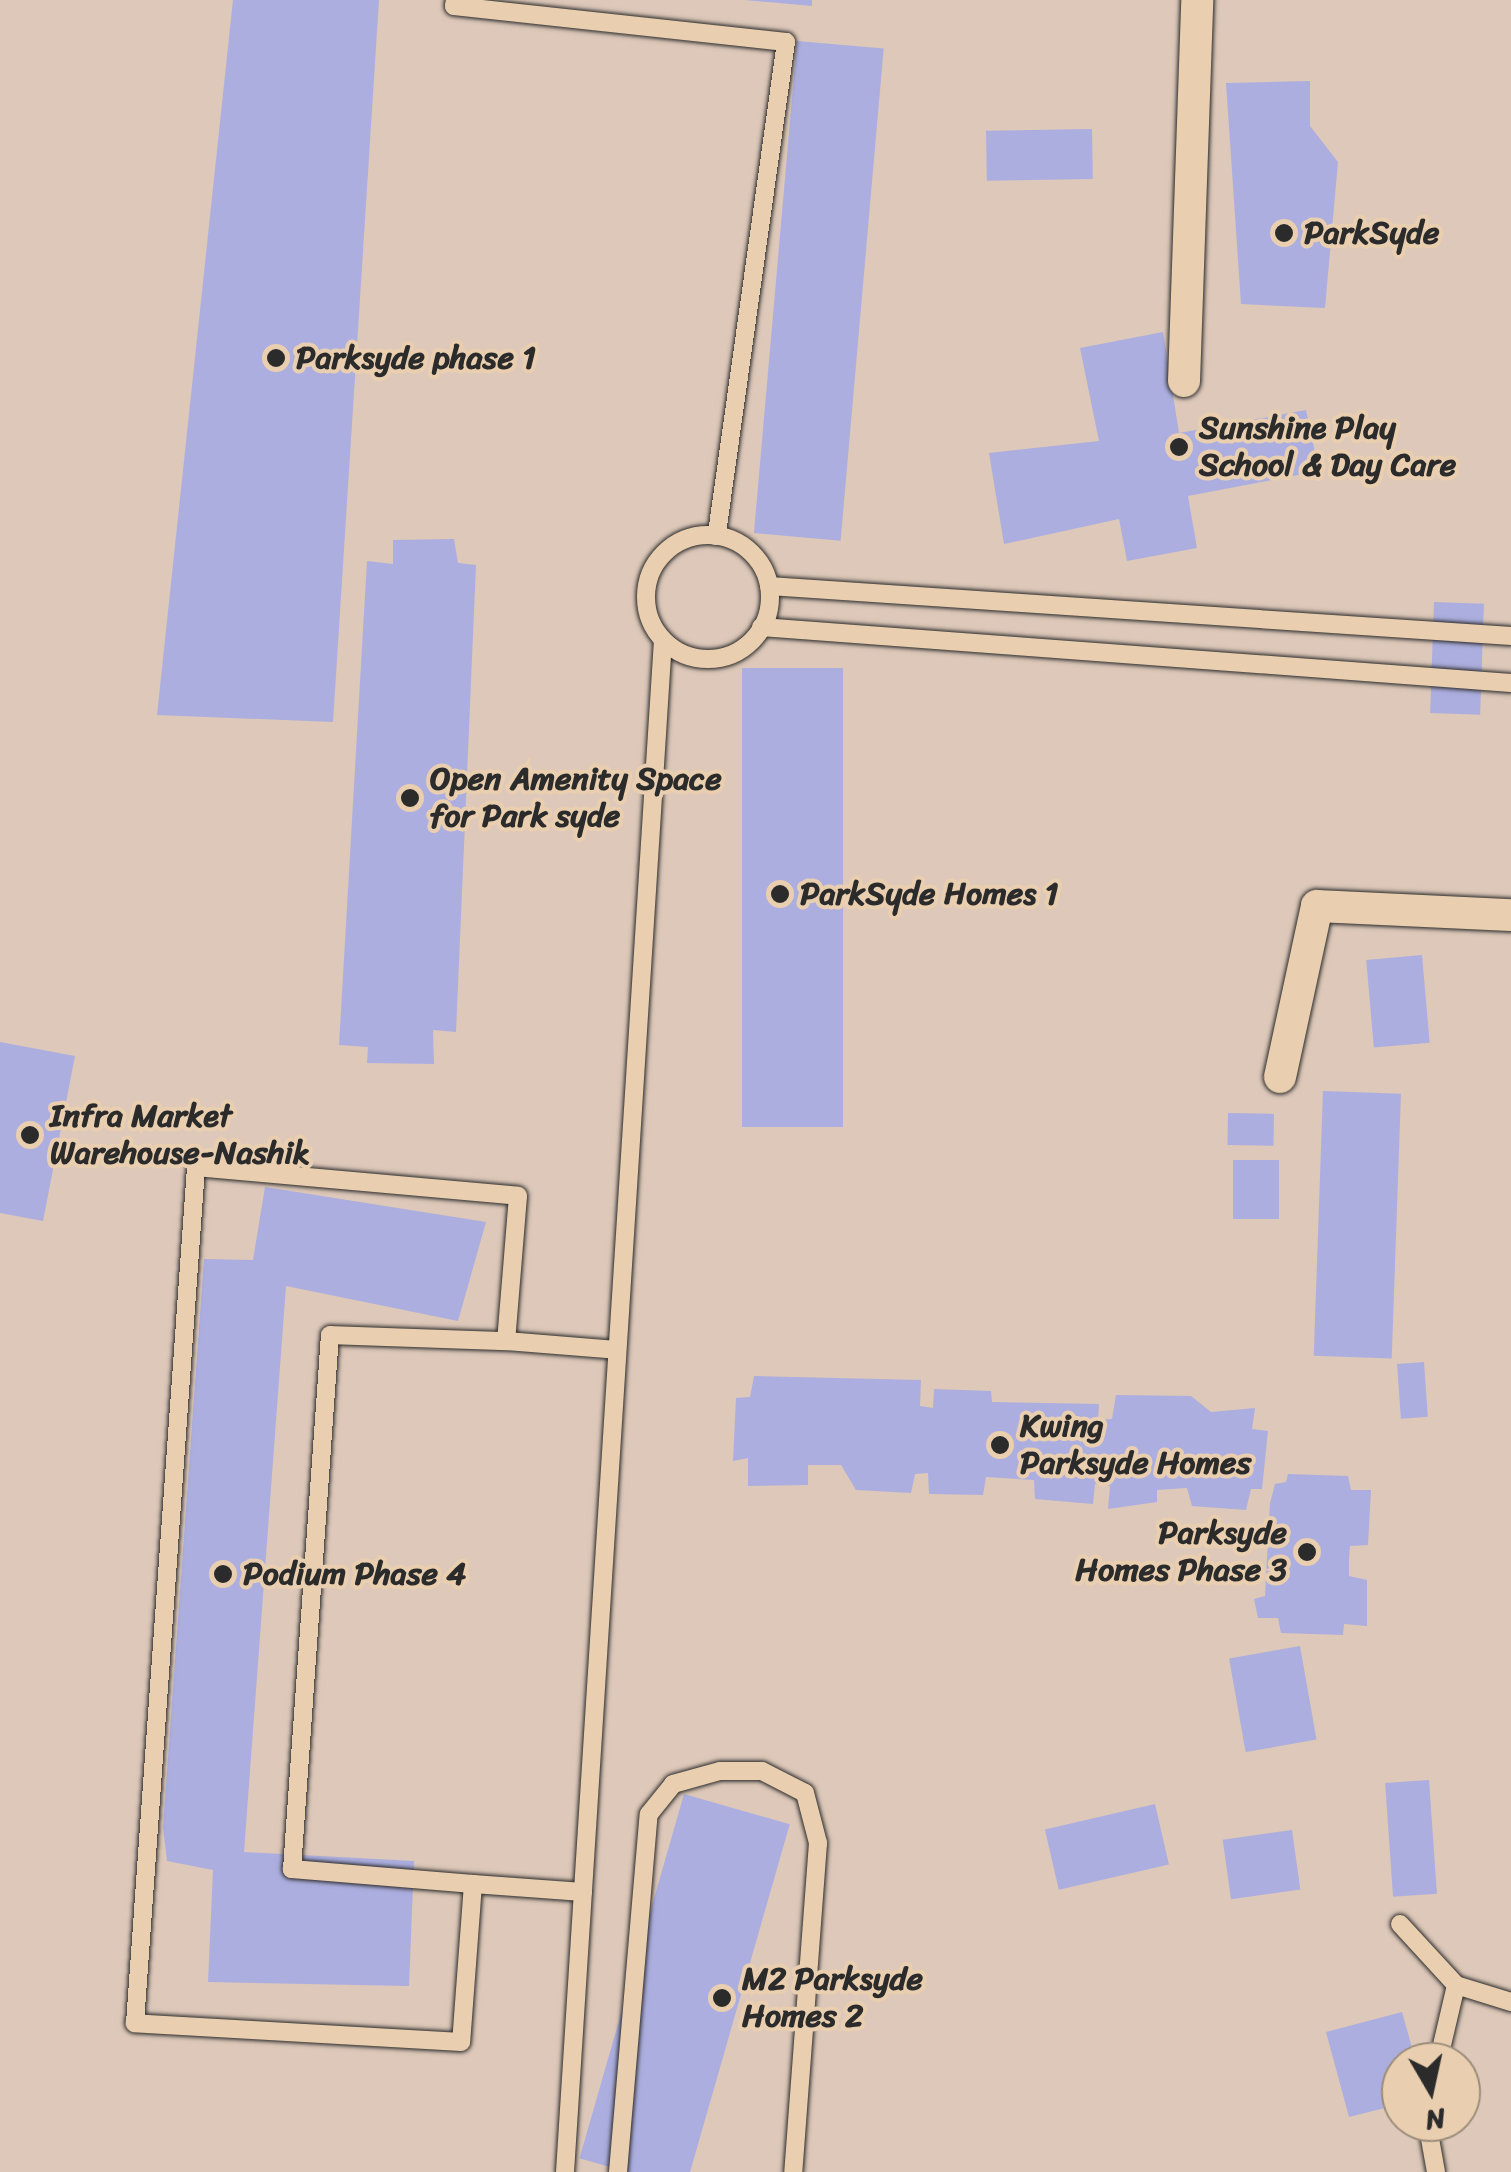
<!DOCTYPE html>
<html>
<head>
<meta charset="utf-8">
<style>
  body { margin:0 }
  #map { position:relative; width:1511px; height:2172px; overflow:hidden; background:#ddc8b9; font-family:Sriracha,sans-serif }
  div>[style] { position:absolute }
  .building>* { inset:0; background:#acaedf; transform-origin:0 0 }
  .roads { filter:drop-shadow(0 0 2px #2b2b2b) drop-shadow(0 0 2px #2b2b2b) }
  .lane>* { height:18px; margin:-9px; padding:0 9px; transform-origin:9px; border-radius:9px; background:#e9cfb0 }
  .lane>.ring { margin:-9px; padding:0; box-sizing:content-box; background:none; border:18px solid #e9cfb0; border-radius:50% }
  .street>* { height:32px; margin:-16px; padding:0 16px; transform-origin:16px; border-radius:16px; background:#e9cfb0 }
  .dots>* { width:28px; height:28px; translate:-50% -50%; box-sizing:border-box; border:5px solid #e9cfb0; border-radius:50% }
  span { translate:-50% -50%; white-space:nowrap; text-align:center; line-height:1.15; -webkit-text-stroke:8px #e9cfb0; paint-order:stroke }
  .poi-label { font-size:32px; color:#2b2b2b; font-weight:700 }
  .left { translate:0 -50%; text-align:left }
  .right { translate:-100% -50%; text-align:right }
  .north { position:absolute; left:1381px; top:2042px; width:100px; height:100px; box-sizing:border-box; background:#e9cfb0; border:2px solid #9d8d7b; border-radius:50%; rotate:171deg; font-size:28px; font-weight:700; line-height:40px; text-align:center; color:#2b2b2b }
  .north::after { content:''; display:block; margin:auto; width:35px; height:45px; background:#2b2b2b; clip-path:polygon(50% 0,100% 100%,50% 72%,0 100%) }
</style>
</head>
<body>
<div id="map">
  <div class="building">
    <i style="clip-path:polygon(233px 0,379px 0,333px 722px,157px 715px)"></i>
    <i style="clip-path:polygon(744px 0,812px 0,812px 6px)"></i>
    <i style="left:797px;top:41px;width:87px;height:494px;rotate:5deg"></i>
    <i style="clip-path:polygon(1310px 81px,1310px 126px,1338px 162px,1325px 308px,1241px 304px,1226px 83px)"></i>
    <i style="left:1092px;top:129px;width:50px;height:106px;rotate:89deg"></i>
    <i style="clip-path:polygon(1163px 332px,1179px 433px,1306px 410px,1319px 471px,1188px 496px,1197px 548px,1127px 561px,1119px 519px,1004px 544px,989px 453px,1099px 441px,1080px 348px)"></i>
    <i style="clip-path:polygon(454px 539px,458px 563px,476px 565px,456px 1032px,433px 1030px,434px 1064px,367px 1063px,368px 1047px,339px 1045px,367px 561px,393px 564px,393px 540px)"></i>
    <i style="left:1434px;top:602px;width:50px;height:111px;rotate:2deg"></i>
    <i style="left:742px;top:668px;width:101px;height:459px"></i>
    <i style="left:1422px;top:955px;width:88px;height:56px;rotate:85deg"></i>
    <i style="clip-path:polygon(0 1042px,75px 1056px,43px 1221px,0 1213px)"></i>
    <i style="left:1323px;top:1091px;width:78px;height:265px;rotate:2deg"></i>
    <i style="left:1228px;top:1113px;width:46px;height:32px;rotate:1deg"></i>
    <i style="left:1233px;top:1160px;width:46px;height:59px"></i>
    <i style="clip-path:polygon(265px 1187px,486px 1222px,458px 1321px,286px 1286px,244px 1852px,414px 1861px,409px 1986px,208px 1982px,213px 1870px,167px 1861px,163px 1827px,204px 1259px,253px 1260px)"></i>
    <i style="left:1424px;top:1362px;width:55px;height:27px;rotate:86deg"></i>
    <i style="clip-path:polygon(754px 1376px,921px 1380px,920px 1406px,933px 1408px,934px 1389px,991px 1391px,992px 1402px,1099px 1404px,1098px 1420px,1112px 1419px,1116px 1395px,1191px 1396px,1211px 1412px,1255px 1408px,1252px 1429px,1268px 1431px,1262px 1489px,1251px 1489px,1246px 1510px,1192px 1506px,1187px 1488px,1157px 1490px,1157px 1502px,1108px 1509px,1110px 1486px,1095px 1484px,1093px 1504px,1035px 1499px,1034px 1480px,986px 1477px,983px 1495px,929px 1494px,928px 1473px,915px 1474px,911px 1493px,856px 1490px,841px 1465px,808px 1465px,808px 1485px,748px 1486px,748px 1458px,733px 1461px,736px 1398px,750px 1397px)"></i>
    <i style="clip-path:polygon(1288px 1474px,1348px 1476px,1351px 1490px,1371px 1490px,1368px 1545px,1350px 1546px,1349px 1559px,1349px 1576px,1367px 1580px,1367px 1626px,1344px 1624px,1343px 1635px,1281px 1633px,1278px 1618px,1258px 1618px,1254px 1599px,1265px 1596px,1270px 1503px,1275px 1484px,1286px 1482px)"></i>
    <i style="left:1300px;top:1646px;width:95px;height:72px;rotate:80deg"></i>
    <i style="left:1429px;top:1780px;width:114px;height:44px;rotate:86deg"></i>
    <i style="left:684px;top:1794px;width:110px;height:379px;rotate:16deg"></i>
    <i style="left:1155px;top:1804px;width:62px;height:113px;rotate:77deg"></i>
    <i style="left:1292px;top:1830px;width:60px;height:70px;rotate:82deg"></i>
    <i style="clip-path:polygon(1402px 2012px,1416px 2062px,1401px 2062px,1401px 2104px,1349px 2117px,1326px 2032px)"></i>
  </div>
  <div class="roads">
    <div class="lane">
      <i style="left:455px;top:0;width:6px;rotate:99deg"></i>
      <i style="left:454px;top:6px;width:334px;rotate:6.2deg"></i>
      <i style="left:786px;top:42px;width:499px;rotate:98deg"></i>
      <i class="ring" style="left:646px;top:535px;width:106px;height:106px"></i>
      <i style="left:769px;top:586px;width:744px;rotate:3.86deg"></i>
      <i style="left:761px;top:627px;width:752px;rotate:4.27deg"></i>
      <i style="left:473px;top:1884px;width:182px;rotate:-175.3deg"></i>
      <i style="left:292px;top:1869px;width:535px;rotate:-85.93deg"></i>
      <i style="left:330px;top:1335px;width:176px;rotate:2deg"></i>
      <i style="left:583px;top:1892px;width:110px;rotate:-175.8deg"></i>
      <i style="left:473px;top:1884px;width:158px;rotate:94.3deg"></i>
      <i style="left:461px;top:2042px;width:327px;rotate:-176.7deg"></i>
      <i style="left:135px;top:2023px;width:858px;rotate:-85.92deg"></i>
      <i style="left:196px;top:1167px;width:323px;rotate:5.1deg"></i>
      <i style="left:518px;top:1196px;width:145px;rotate:94.7deg"></i>
      <i style="left:506px;top:1341px;width:111px;rotate:4.6deg"></i>
      <i style="left:1400px;top:1924px;width:83px;rotate:47.4deg"></i>
      <i style="left:1456px;top:1985px;width:58px;rotate:17.2deg"></i>
      <i style="left:1438px;top:2062px;width:79px;rotate:-76.8deg"></i>
      <i style="left:1427px;top:2122px;width:51px;rotate:79.8deg"></i>
      <i style="left:565px;top:2172px;width:1535px;rotate:-86.34deg"></i>
      <i style="left:618px;top:2172px;width:359px;rotate:-85.1deg"></i>
      <i style="left:649px;top:1814px;width:38px;rotate:-51deg"></i>
      <i style="left:673px;top:1784px;width:49px;rotate:-15.5deg"></i>
      <i style="left:720px;top:1771px;width:42px"></i>
      <i style="left:762px;top:1771px;width:48px;rotate:27.1deg"></i>
      <i style="left:805px;top:1793px;width:52px;rotate:75.4deg"></i>
      <i style="left:818px;top:1843px;width:330px;rotate:94.3deg"></i>
    </div>
    <div class="street">
      <i style="left:1184px;top:381px;width:381px;rotate:-88deg"></i>
      <i style="left:1280px;top:1077px;width:175px;rotate:-77.8deg"></i>
      <i style="left:1317px;top:906px;width:194px;rotate:2.7deg"></i>
    </div>
  </div>
  <div class="dots">
    <i style="left:1284px;top:233px;background:#2b2b2b"></i>
    <i style="left:276px;top:358px;background:#2b2b2b"></i>
    <i style="left:1179px;top:447px;background:#2b2b2b"></i>
    <i style="left:410px;top:798px;background:#2b2b2b"></i>
    <i style="left:780px;top:894px;background:#2b2b2b"></i>
    <i style="left:30px;top:1135px;background:#2b2b2b"></i>
    <i style="left:1000px;top:1445px;background:#2b2b2b"></i>
    <i style="left:1307px;top:1552px;background:#2b2b2b"></i>
    <i style="left:223px;top:1574px;background:#2b2b2b"></i>
    <i style="left:722px;top:1998px;background:#2b2b2b"></i>
  </div>
  <div class="poi-label">
    <span class="left" style="left:1304px;top:233px">ParkSyde</span>
    <span class="left" style="left:296px;top:358px">Parksyde phase 1</span>
    <span class="left" style="left:1199px;top:447px">Sunshine Play<br>School &amp; Day Care</span>
    <span class="left" style="left:430px;top:798px">Open Amenity Space<br>for Park syde</span>
    <span class="left" style="left:800px;top:894px">ParkSyde Homes 1</span>
    <span class="left" style="left:50px;top:1135px">Infra Market<br>Warehouse-Nashik</span>
    <span class="left" style="left:1020px;top:1445px">Kwing<br>Parksyde Homes</span>
    <span class="right" style="left:1287px;top:1552px">Parksyde<br>Homes Phase 3</span>
    <span class="left" style="left:243px;top:1574px">Podium Phase 4</span>
    <span class="left" style="left:742px;top:1998px">M2 Parksyde<br>Homes 2</span>
  </div>
  <div class="north">N</div>
</div>
</body>
</html>
